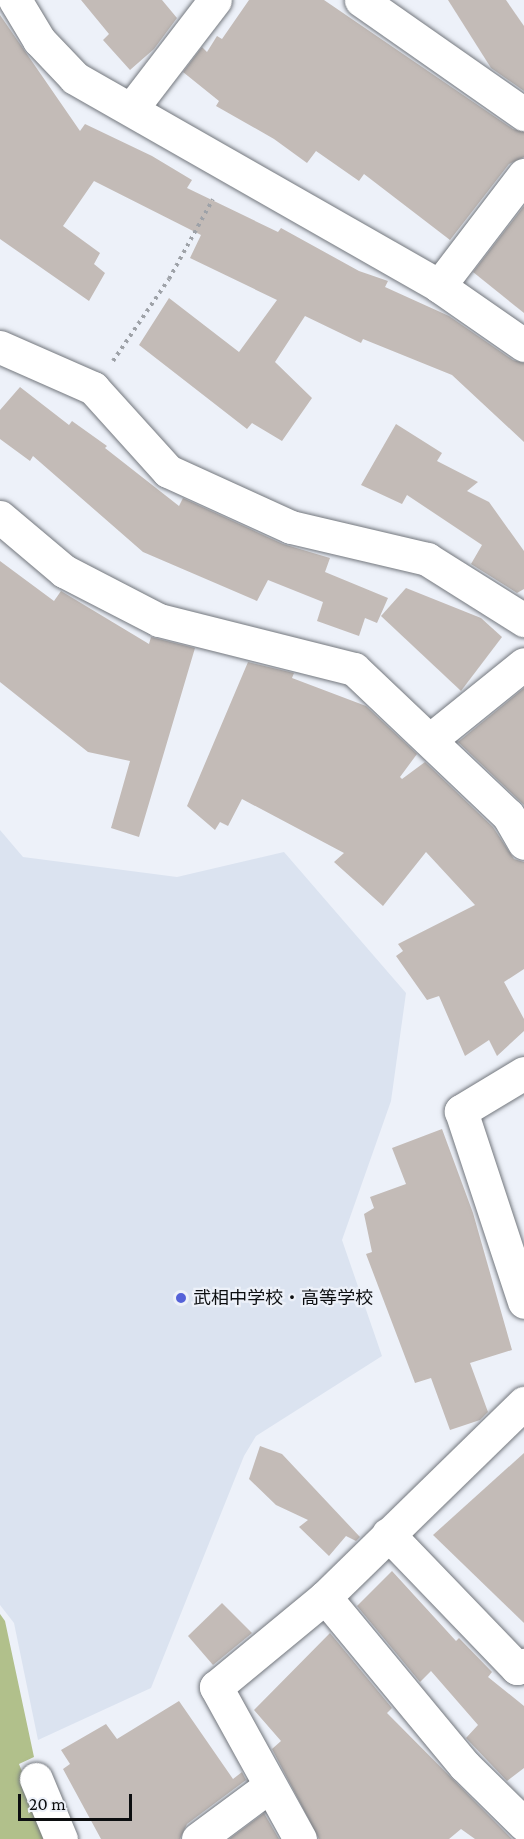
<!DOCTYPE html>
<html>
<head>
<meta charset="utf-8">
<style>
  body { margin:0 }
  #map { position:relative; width:524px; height:1839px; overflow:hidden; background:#edf1f9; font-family:"Crimson Pro","Noto Sans JP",serif }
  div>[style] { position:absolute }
  .built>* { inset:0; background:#dbe3f0 }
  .forest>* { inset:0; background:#b1c08b }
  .building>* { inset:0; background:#c3bbb7 }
  .path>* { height:4px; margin-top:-2px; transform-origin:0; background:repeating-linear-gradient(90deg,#9ea2a8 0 3px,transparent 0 7.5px) }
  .roads { filter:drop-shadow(0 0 2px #73777d) drop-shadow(0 0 2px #73777d) }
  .minor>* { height:33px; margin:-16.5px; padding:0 16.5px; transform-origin:16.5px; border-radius:16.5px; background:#fff }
  .dots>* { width:16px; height:16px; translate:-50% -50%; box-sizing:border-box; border:3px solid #edf1f9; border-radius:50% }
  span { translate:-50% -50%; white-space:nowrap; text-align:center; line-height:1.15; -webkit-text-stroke:4.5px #edf1f9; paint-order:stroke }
  .poi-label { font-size:18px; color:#0c0e10 }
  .left { translate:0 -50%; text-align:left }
  .scale { position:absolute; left:18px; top:1794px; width:114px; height:27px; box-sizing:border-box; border:3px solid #0c0e10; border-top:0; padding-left:8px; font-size:18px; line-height:21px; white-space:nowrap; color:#0c0e10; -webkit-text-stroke:4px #edf1f9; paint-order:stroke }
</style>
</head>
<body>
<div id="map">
  <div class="built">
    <i style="clip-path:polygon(0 830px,23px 857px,177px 877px,284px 852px,406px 993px,391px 1101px,342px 1240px,382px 1356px,256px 1436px,244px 1456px,151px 1688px,38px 1740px,14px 1623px,0 1605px)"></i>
  </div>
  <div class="forest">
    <i style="clip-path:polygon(0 1614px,5px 1621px,34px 1757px,19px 1764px,49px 1839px,0 1839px)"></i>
  </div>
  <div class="building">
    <i style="clip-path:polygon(81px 0,162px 0,177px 18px,154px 49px,130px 70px,103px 40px,109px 34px)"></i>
    <i style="clip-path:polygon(249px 0,324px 0,513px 129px,524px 132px,524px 157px,509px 164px,450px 240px,364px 174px,359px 181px,316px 151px,307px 163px,274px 139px,216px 106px,219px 101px,183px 72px,202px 47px,207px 52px,217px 36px,222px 39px)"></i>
    <i style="clip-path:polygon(448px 0,506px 0,524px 26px,524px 91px,491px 68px)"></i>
    <i style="clip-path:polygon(0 15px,80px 131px,85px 124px,152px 156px,192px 180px,187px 188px,278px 232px,281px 228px,359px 271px,388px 281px,385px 287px,449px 316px,513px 360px,524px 363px,524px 442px,452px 375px,363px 339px,361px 343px,305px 316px,275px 362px,312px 398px,282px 441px,252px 423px,247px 429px,139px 345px,169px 298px,239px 352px,277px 300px,190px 258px,201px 235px,94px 181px,63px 226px,100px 253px,94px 264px,105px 273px,89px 301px,0 239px)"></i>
    <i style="clip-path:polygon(524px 206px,524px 313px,473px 272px)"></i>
    <i style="clip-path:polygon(20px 387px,69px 425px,72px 421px,107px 446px,105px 448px,179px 506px,183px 498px,283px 544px,330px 558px,325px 572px,388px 598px,377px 623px,365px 618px,359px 636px,317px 621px,323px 602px,268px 580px,257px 601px,143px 552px,33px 456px,30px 461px,0 439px,0 410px)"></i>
    <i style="clip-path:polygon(396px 424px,442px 453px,437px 461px,478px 482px,467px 491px,489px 502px,524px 551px,524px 589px,517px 593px,471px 564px,482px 545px,407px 495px,402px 504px,361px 485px)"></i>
    <i style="clip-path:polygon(0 561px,54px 601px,61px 591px,149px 644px,151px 637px,195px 648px,139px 837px,111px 828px,130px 761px,88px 752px,0 682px)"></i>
    <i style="clip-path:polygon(406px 588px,481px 618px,502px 637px,461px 691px,381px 616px)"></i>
    <i style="clip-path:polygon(248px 662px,294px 673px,292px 678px,366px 706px,417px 754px,400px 777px,402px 779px,425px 762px,493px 827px,514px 859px,524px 862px,524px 969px,504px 982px,524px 1019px,524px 1031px,497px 1056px,489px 1040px,465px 1056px,439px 996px,427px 1000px,396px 956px,403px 951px,398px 944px,475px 905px,426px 852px,383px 906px,334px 862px,344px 853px,242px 799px,228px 826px,220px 822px,215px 830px,187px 806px)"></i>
    <i style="clip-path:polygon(524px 688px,524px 805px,458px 742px)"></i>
    <i style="clip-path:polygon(442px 1129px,473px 1213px,512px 1350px,470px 1363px,488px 1412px,480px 1420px,450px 1430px,431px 1378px,415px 1383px,366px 1254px,372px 1252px,364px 1214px,374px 1208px,370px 1197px,406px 1184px,392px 1148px)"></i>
    <i style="clip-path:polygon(260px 1446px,282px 1454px,360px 1537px,356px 1541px,346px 1536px,329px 1556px,299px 1527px,308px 1520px,276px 1505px,249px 1479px)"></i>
    <i style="clip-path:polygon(524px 1453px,524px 1623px,433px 1535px)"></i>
    <i style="clip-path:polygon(392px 1571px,456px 1641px,459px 1638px,492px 1672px,488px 1677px,524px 1706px,524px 1768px,507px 1781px,466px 1738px,478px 1725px,431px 1671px,420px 1682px,357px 1606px)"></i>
    <i style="clip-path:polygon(222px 1603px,252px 1633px,213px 1665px,188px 1636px)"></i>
    <i style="clip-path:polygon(330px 1633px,392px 1708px,387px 1713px,512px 1839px,475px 1839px,461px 1829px,449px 1839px,319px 1839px,272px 1749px,281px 1741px,254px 1710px)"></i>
    <i style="clip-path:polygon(179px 1701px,233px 1779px,242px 1772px,246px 1780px,187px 1824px,180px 1839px,101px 1839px,63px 1769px,70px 1764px,61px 1750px,106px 1724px,117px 1739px)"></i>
    <i style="clip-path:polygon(264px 1813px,279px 1839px,229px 1839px)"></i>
  </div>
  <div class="path">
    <i style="left:113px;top:361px;width:99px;rotate:-55.7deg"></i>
    <i style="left:169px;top:279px;width:91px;rotate:-61.2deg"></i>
  </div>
  <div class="roads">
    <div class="minor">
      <i style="left:15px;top:0;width:47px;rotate:59deg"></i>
      <i style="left:39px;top:40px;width:52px;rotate:46.5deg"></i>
      <i style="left:75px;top:78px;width:419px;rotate:29.7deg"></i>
      <i style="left:439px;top:286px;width:103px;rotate:34.8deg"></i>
      <i style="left:361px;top:0;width:199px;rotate:35deg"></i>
      <i style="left:132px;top:108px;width:136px;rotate:-52.5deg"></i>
      <i style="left:439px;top:286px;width:140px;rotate:-52.6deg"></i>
      <i style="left:0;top:347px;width:102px;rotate:23.8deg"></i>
      <i style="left:93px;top:388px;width:112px;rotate:47.9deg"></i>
      <i style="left:168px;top:471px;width:135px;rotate:24.5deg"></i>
      <i style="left:291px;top:527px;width:140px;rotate:13.2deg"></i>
      <i style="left:427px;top:559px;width:115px;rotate:32.2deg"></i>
      <i style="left:0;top:517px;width:84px;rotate:40.2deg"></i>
      <i style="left:64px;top:571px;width:107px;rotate:27.3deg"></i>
      <i style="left:159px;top:620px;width:201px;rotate:14.1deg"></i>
      <i style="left:354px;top:669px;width:212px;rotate:43.5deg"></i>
      <i style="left:508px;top:815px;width:32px;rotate:60deg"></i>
      <i style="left:431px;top:739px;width:119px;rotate:-38.9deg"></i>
      <i style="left:524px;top:1073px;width:74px;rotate:148.9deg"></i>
      <i style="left:461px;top:1111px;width:201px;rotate:71.7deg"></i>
      <i style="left:388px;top:1534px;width:186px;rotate:46.1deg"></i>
      <i style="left:517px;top:1668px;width:8px;rotate:-23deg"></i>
      <i style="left:325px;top:1597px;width:219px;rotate:50.4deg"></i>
      <i style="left:465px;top:1766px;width:83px;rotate:44.5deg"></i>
      <i style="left:36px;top:1779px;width:65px;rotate:67.4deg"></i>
      <i style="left:198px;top:1839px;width:87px;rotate:-36.6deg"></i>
      <i style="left:300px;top:1839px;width:174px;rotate:-118.9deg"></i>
      <i style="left:216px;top:1687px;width:141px;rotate:-39.5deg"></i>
      <i style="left:325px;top:1597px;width:278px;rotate:-44.3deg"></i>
    </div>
  </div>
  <div class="dots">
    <i style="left:181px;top:1298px;background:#5562d8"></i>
  </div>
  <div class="poi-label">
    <span class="left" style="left:193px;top:1298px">武相中学校・高等学校</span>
  </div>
  <div class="scale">20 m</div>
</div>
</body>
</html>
